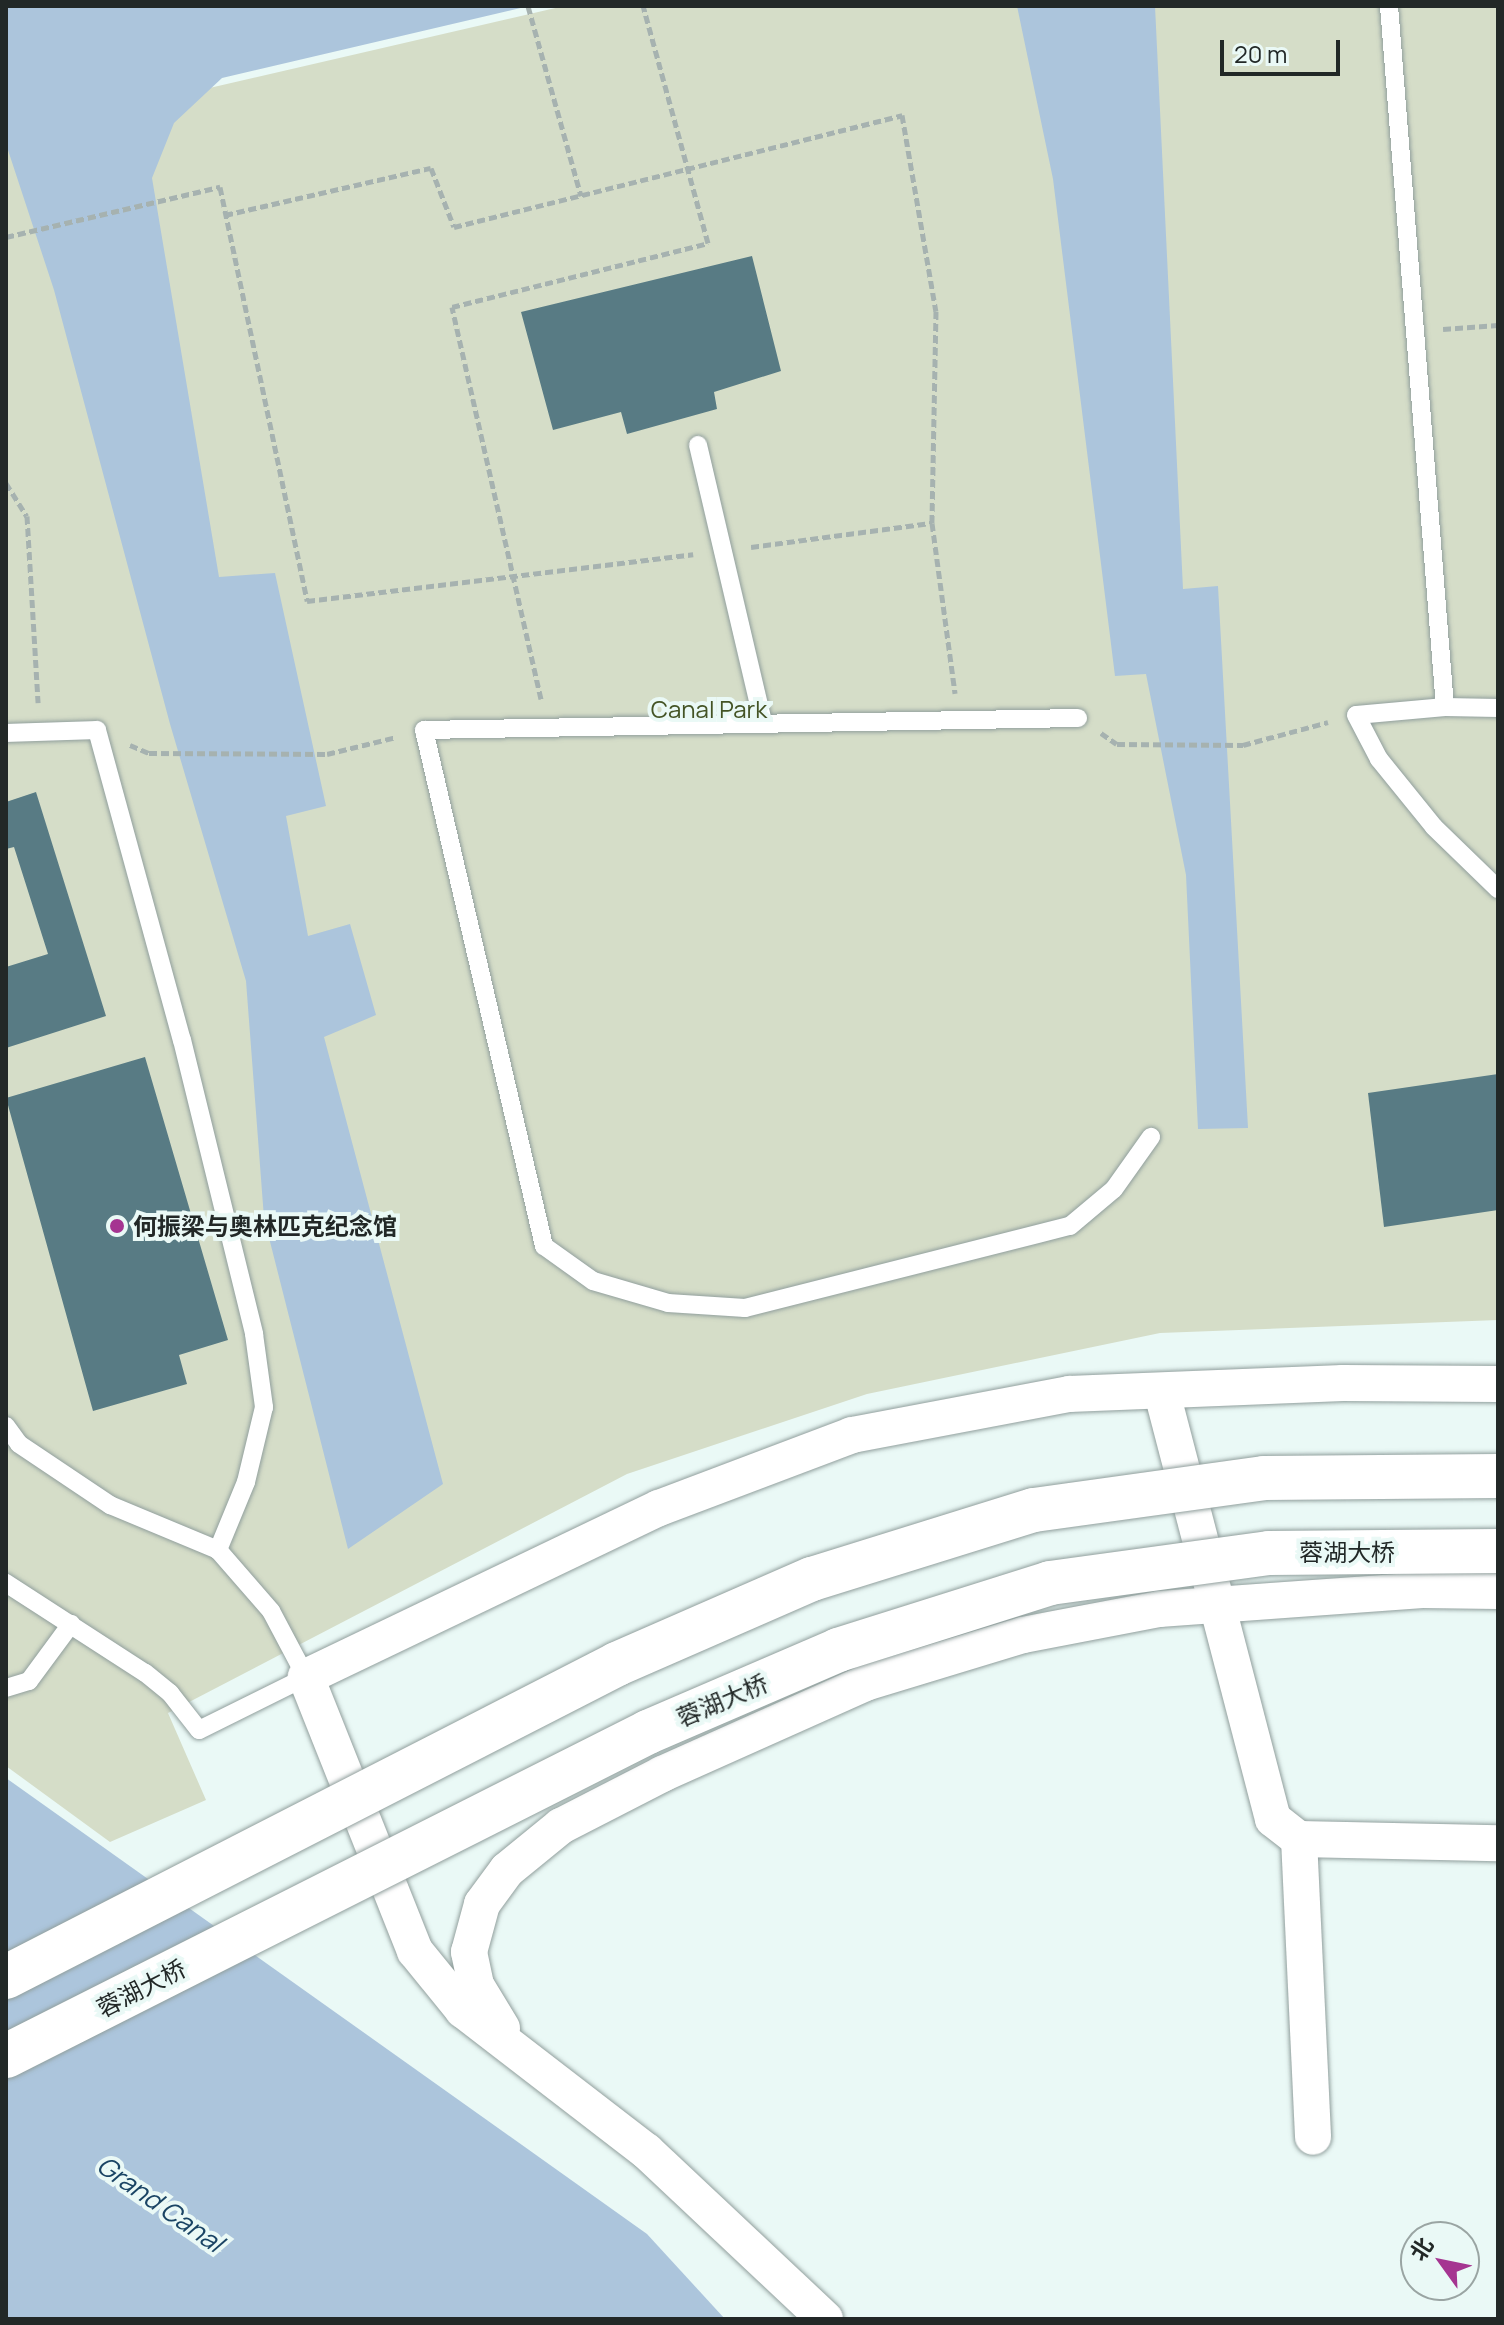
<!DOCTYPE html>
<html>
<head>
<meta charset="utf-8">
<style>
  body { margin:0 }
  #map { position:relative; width:1504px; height:2325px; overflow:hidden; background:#eaf9f6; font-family:Manrope,"Noto Sans SC",sans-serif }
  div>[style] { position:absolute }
  .green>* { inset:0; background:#d5ddc8 }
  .water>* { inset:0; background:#acc5dc }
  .building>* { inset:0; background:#587b84 }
  .path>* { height:5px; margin-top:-2.5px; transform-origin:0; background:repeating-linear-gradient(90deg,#a6b2b0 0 8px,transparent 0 12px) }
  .roads { filter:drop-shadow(0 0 2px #919f9d) drop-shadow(0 0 2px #919f9d) }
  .service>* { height:18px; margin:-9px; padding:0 9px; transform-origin:9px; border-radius:9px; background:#fff }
  .minor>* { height:36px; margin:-18px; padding:0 18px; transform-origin:18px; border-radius:18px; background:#fff }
  .bridges { filter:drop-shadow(0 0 2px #919f9d) drop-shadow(0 0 2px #919f9d) }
  .primary-bridge>* { height:44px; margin:-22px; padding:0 22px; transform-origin:22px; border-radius:22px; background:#fff }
  .dots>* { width:22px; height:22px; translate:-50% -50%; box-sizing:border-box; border:4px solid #eaf9f6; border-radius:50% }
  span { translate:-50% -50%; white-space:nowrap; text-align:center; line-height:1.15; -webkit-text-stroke:8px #eaf9f6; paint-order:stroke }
  .park-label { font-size:24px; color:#445425 }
  .poi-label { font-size:24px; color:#222827; font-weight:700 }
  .left { translate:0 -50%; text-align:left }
  .street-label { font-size:24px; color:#222827 }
  .water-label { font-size:26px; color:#1a4464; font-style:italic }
  .frame { position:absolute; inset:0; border:8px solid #222827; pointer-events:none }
  .north { position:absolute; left:1400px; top:2221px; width:80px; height:80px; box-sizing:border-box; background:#eaf9f6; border:2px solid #9aa5a3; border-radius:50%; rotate:303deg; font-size:22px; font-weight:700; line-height:32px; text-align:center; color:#222827 }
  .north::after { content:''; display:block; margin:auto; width:28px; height:36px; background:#a53591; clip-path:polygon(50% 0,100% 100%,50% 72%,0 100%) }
  .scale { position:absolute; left:1220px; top:40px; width:120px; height:36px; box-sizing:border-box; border:4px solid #222827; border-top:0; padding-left:10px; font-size:24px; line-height:28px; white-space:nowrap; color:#222827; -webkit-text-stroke:6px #eaf9f6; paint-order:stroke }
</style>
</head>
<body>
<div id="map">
  <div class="green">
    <i style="clip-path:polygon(564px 6px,1498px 6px,1498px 1320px,1160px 1333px,867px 1394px,627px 1474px,168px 1713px,206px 1800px,110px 1842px,6px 1766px,6px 135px)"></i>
  </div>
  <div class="water">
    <i style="clip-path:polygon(6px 6px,529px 6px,222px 78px,174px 123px,152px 178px,219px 577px,275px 573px,326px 806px,286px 816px,308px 936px,350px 924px,376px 1015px,324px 1037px,443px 1484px,348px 1549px,264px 1218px,246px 981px,170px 724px,54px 290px,6px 144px)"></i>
    <i style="clip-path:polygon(1017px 6px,1155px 6px,1183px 589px,1218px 586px,1248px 1128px,1198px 1129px,1186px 875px,1146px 674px,1115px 676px,1053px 179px)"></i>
    <i style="clip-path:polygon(6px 1778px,647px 2234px,725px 2319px,6px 2319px)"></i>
  </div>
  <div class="building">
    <i style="clip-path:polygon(752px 256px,781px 371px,714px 392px,717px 409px,627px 434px,621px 412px,553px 430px,521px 312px)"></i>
    <i style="clip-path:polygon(36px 792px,106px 1016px,6px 1048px,6px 967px,48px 954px,14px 847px,6px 849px,6px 802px)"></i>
    <i style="clip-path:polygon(145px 1057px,228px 1340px,179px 1355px,187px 1384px,93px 1411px,6px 1098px)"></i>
    <i style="clip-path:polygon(1498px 1074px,1498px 1210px,1384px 1227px,1368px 1093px)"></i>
  </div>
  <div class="path">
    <i style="left:528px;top:6px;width:197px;rotate:74.4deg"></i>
    <i style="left:225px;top:215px;width:211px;rotate:-12.9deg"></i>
    <i style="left:431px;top:168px;width:63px;rotate:68.7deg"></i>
    <i style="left:454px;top:227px;width:462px;rotate:-14deg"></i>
    <i style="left:902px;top:115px;width:199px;rotate:80.2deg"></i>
    <i style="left:936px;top:311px;width:212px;rotate:91.1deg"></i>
    <i style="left:932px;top:523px;width:172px;rotate:82.3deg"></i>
    <i style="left:6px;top:237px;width:220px;rotate:-13.2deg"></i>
    <i style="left:220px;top:187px;width:423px;rotate:78.1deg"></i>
    <i style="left:307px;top:601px;width:389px;rotate:-6.9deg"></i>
    <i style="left:1443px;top:329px;width:55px;rotate:-4.2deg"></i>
    <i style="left:6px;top:483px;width:39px;rotate:58deg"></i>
    <i style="left:27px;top:516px;width:187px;rotate:86.6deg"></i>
    <i style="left:751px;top:547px;width:183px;rotate:-7.6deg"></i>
    <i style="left:541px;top:699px;width:402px;rotate:-102.8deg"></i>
    <i style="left:452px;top:307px;width:264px;rotate:-14deg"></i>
    <i style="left:708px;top:243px;width:246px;rotate:-105.3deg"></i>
    <i style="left:1101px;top:733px;width:19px;rotate:35deg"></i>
    <i style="left:1117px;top:744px;width:126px;rotate:0.5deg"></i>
    <i style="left:1243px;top:745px;width:88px;rotate:-15.1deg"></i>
    <i style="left:130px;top:745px;width:21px;rotate:23deg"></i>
    <i style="left:149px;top:753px;width:178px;rotate:0.3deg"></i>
    <i style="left:327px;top:754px;width:71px;rotate:-13.8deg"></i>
  </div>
  <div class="roads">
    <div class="service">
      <i style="left:1389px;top:6px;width:703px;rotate:85.43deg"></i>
      <i style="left:1445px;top:707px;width:89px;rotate:174.9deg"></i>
      <i style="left:1356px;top:715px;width:50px;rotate:62.4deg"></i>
      <i style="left:1379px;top:759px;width:87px;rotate:51deg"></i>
      <i style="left:1434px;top:827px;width:89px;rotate:44.1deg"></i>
      <i style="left:698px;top:445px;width:285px;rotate:76.8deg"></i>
      <i style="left:1445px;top:707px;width:53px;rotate:1.1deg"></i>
      <i style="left:1078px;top:718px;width:654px;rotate:178.95deg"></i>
      <i style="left:424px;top:730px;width:530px;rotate:76.91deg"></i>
      <i style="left:544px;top:1246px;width:60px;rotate:35.5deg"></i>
      <i style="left:593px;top:1281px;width:78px;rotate:16.3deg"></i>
      <i style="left:668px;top:1303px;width:77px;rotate:3.7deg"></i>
      <i style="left:745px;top:1308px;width:335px;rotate:-14.2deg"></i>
      <i style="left:1070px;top:1226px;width:57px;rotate:-40.1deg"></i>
      <i style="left:1114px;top:1189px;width:64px;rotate:-54.6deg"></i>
      <i style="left:6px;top:733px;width:91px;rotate:-1.9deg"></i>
      <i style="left:97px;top:730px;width:321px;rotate:74.7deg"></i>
      <i style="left:182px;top:1040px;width:303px;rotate:76.2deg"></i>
      <i style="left:254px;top:1334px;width:74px;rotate:82.2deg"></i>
      <i style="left:264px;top:1407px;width:77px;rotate:103.5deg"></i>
      <i style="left:246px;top:1482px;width:74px;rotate:112.4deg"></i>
      <i style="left:6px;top:1426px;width:22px;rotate:54deg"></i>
      <i style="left:19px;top:1444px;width:110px;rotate:33.8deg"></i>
      <i style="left:110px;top:1505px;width:117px;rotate:22.6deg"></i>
      <i style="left:218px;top:1550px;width:81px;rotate:49deg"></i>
      <i style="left:271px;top:1611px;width:75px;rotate:62.1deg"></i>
      <i style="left:306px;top:1677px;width:119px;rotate:153.6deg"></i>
      <i style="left:199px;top:1730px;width:47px;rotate:-128.1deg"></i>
      <i style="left:170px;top:1693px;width:32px;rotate:-141deg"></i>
      <i style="left:145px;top:1673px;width:166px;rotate:-147.1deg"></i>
      <i style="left:6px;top:1688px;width:24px;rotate:-17deg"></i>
      <i style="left:29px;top:1681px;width:71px;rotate:-53.6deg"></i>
    </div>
    <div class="minor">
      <i style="left:1162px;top:1393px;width:440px;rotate:75.4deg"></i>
      <i style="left:1273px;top:1819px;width:33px;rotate:38deg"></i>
      <i style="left:1299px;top:1839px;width:199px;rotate:1.2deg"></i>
      <i style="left:1299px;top:1839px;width:298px;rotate:87.3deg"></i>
      <i style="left:502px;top:2028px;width:50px;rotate:-121.2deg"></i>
      <i style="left:476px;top:1985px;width:34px;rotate:-102deg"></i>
      <i style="left:469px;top:1952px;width:50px;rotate:-74.8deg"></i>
      <i style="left:482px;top:1904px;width:42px;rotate:-53.7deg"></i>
      <i style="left:507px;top:1870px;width:70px;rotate:-39.2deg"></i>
      <i style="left:561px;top:1826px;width:114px;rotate:-27.2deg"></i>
      <i style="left:662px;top:1774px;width:222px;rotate:-24.1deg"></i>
      <i style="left:865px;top:1683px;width:165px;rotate:-16.9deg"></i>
      <i style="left:1023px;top:1635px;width:138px;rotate:-10.8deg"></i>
      <i style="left:1159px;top:1609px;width:264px;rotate:-4.1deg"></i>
      <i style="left:1422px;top:1590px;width:76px;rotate:0.8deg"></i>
      <i style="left:825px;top:2319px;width:245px;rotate:-136.8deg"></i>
      <i style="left:646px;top:2151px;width:231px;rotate:-142.4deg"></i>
      <i style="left:463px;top:2010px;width:76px;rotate:-129.1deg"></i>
      <i style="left:415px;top:1951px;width:295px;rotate:-111.7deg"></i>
      <i style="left:306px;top:1677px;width:391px;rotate:-25.6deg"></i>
      <i style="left:659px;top:1508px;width:206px;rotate:-20.7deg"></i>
      <i style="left:852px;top:1435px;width:221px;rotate:-10.7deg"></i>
      <i style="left:1069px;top:1394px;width:274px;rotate:-2.3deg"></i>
      <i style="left:1343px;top:1383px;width:155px;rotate:0.4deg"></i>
    </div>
  </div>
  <div class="bridges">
    <div class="primary-bridge">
      <i style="left:6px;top:1977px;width:687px;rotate:-27.12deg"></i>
      <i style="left:617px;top:1664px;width:213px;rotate:-23.6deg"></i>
      <i style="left:812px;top:1579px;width:232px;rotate:-17.3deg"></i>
      <i style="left:1034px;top:1510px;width:232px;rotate:-7.9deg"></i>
      <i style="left:1264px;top:1478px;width:234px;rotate:-0.5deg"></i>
      <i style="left:6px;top:2056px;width:719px;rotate:-26.78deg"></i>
      <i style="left:648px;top:1732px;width:207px;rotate:-23.3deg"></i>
      <i style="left:838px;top:1650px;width:222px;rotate:-17.5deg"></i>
      <i style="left:1050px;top:1583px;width:221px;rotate:-7.8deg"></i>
      <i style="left:1269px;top:1553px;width:229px;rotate:-0.5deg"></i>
    </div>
  </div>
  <div class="dots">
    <i style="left:117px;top:1226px;background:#a53591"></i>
  </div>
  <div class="park-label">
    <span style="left:709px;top:709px">Canal Park</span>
  </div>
  <div class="poi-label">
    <span class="left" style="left:133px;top:1226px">何振梁与奥林匹克纪念馆</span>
  </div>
  <div class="street-label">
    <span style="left:1347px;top:1552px">蓉湖大桥</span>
    <span style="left:722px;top:1700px;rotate:-23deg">蓉湖大桥</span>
    <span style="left:141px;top:1988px;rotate:-27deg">蓉湖大桥</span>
  </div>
  <div class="water-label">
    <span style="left:160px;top:2204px;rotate:35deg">Grand Canal</span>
  </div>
  <div class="frame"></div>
  <div class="north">北</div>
  <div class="scale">20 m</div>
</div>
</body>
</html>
